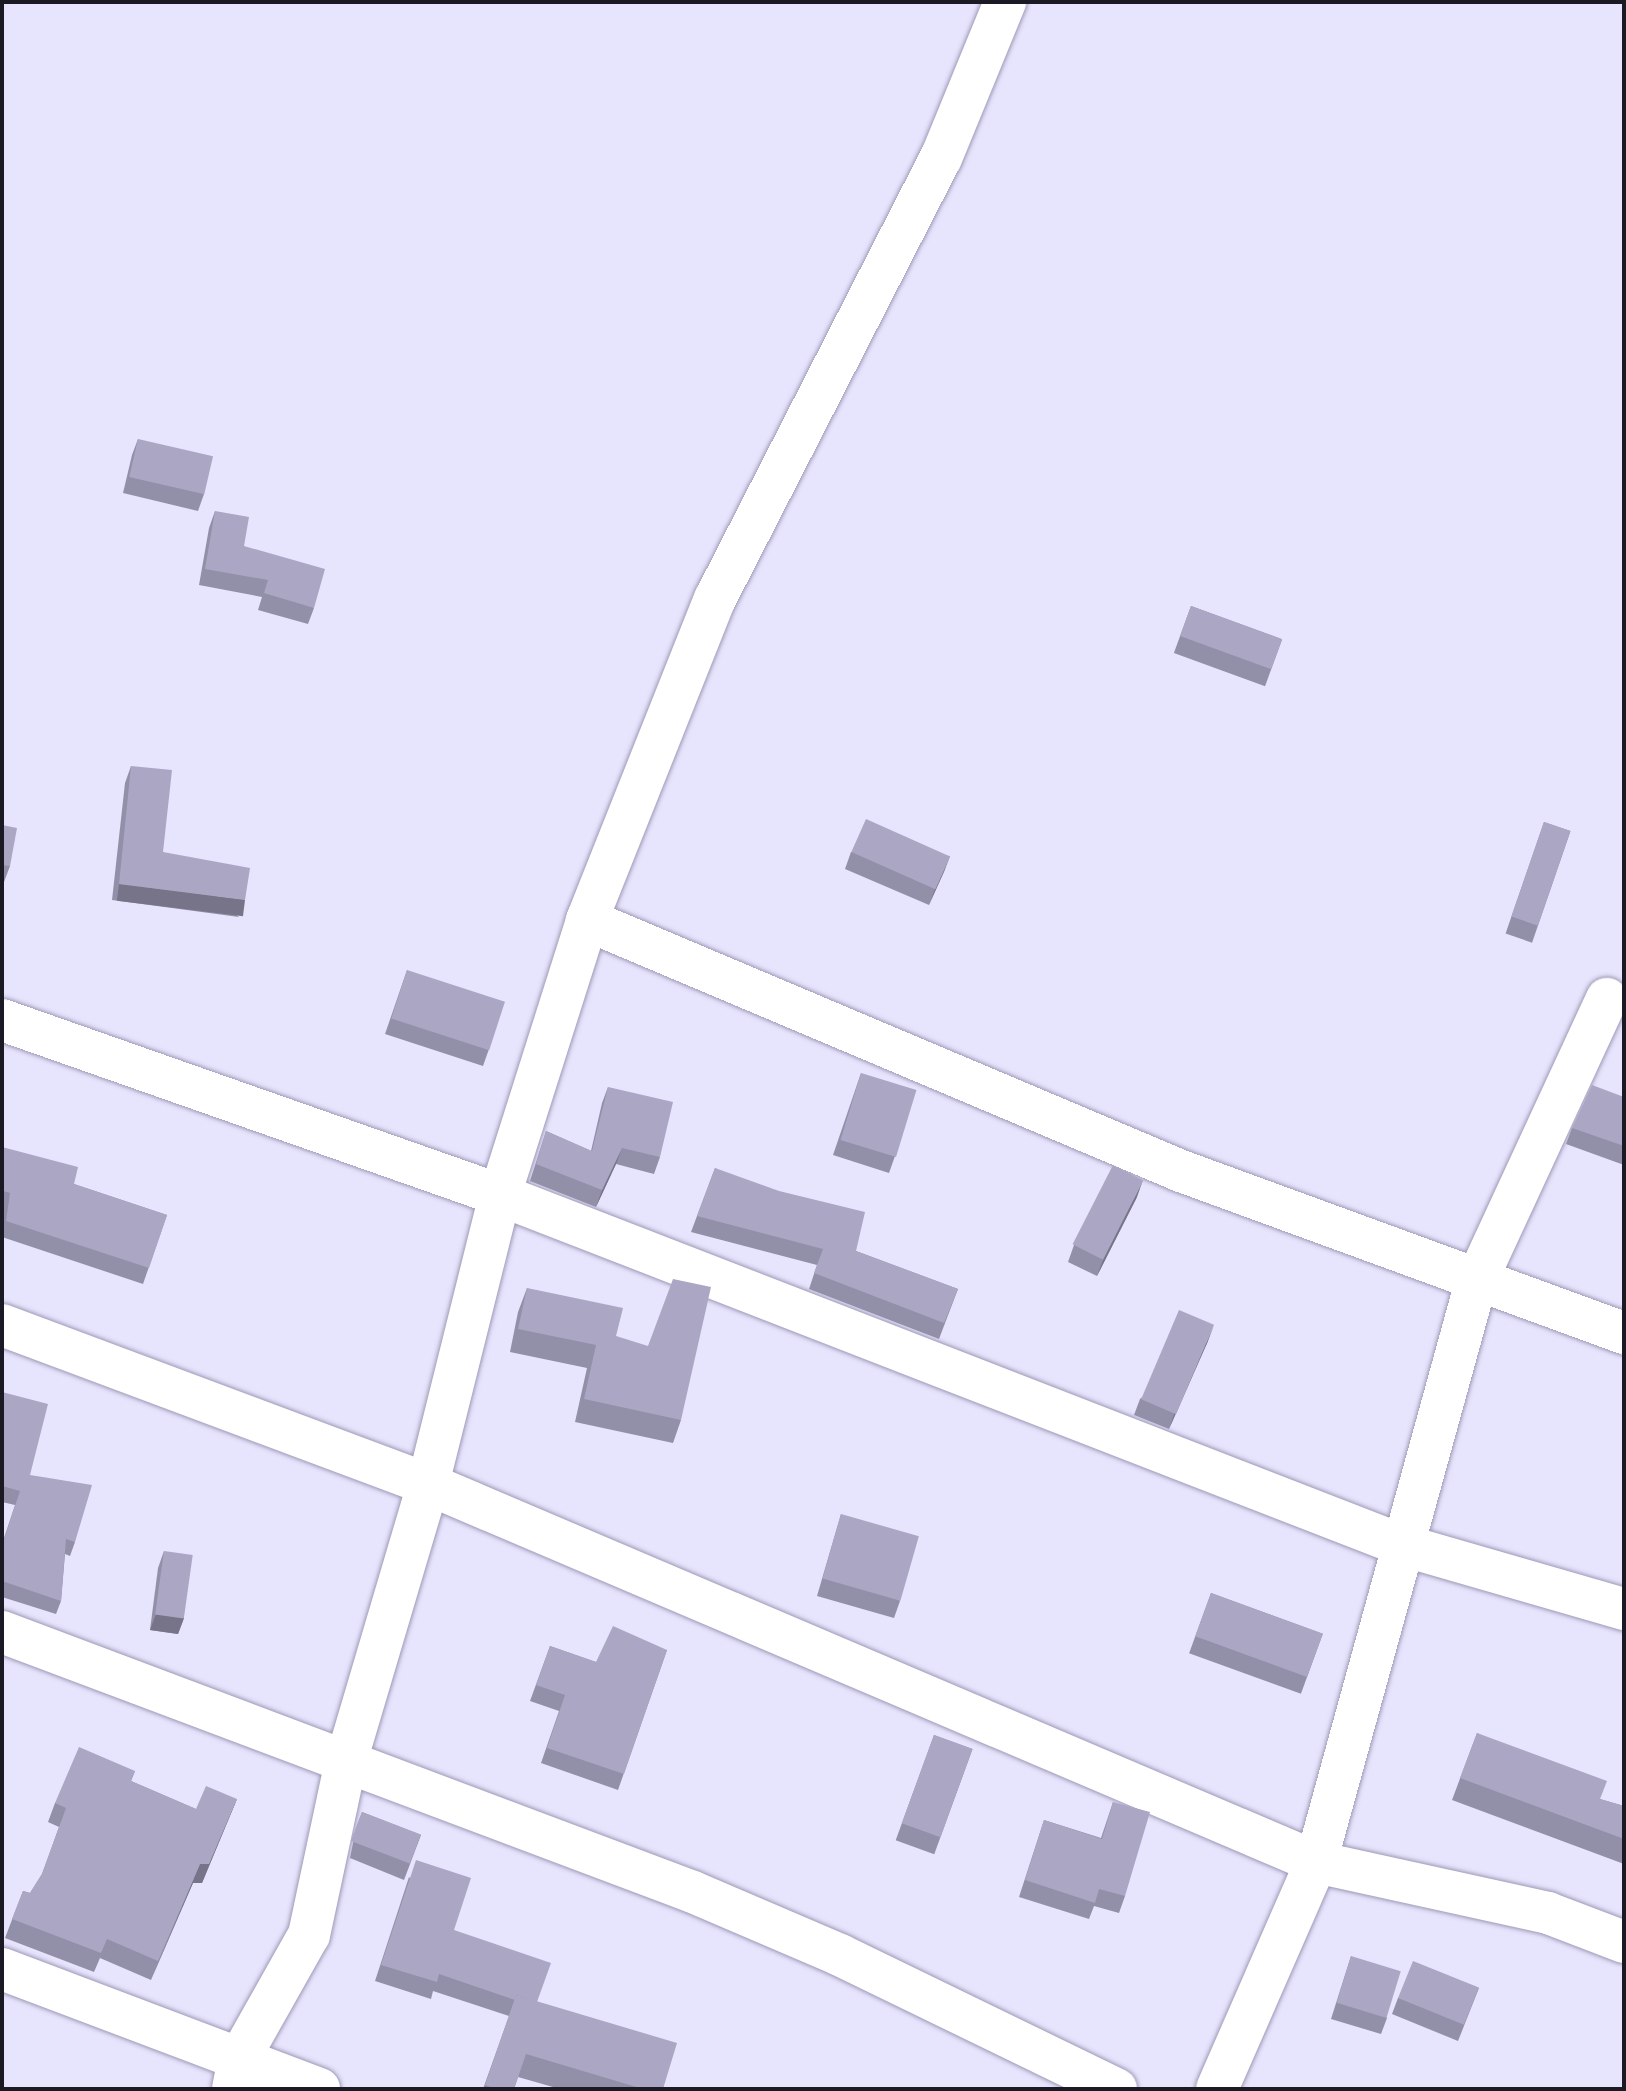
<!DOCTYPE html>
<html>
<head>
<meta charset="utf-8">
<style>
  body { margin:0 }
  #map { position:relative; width:1626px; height:2091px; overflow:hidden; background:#e7e4fd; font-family:Jost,sans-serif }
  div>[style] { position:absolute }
  .roads { filter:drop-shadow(0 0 2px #9d99b7) drop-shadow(0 0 2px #9d99b7) }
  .street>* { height:42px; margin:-21px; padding:0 21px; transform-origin:21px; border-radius:21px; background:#fff }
  .wall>* { inset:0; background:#928fa9; transform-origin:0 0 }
  .shaded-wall>* { inset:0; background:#777489; transform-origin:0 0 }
  .building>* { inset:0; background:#aaa6c4; transform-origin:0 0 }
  span { translate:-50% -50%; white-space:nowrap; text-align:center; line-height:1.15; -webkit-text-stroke:7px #fff; paint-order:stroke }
  .frame { position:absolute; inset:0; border:4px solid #1b1924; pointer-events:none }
</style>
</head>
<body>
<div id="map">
  <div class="roads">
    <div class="street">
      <i style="left:587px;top:920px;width:645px;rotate:22.91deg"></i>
      <i style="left:1181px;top:1171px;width:472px;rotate:20.1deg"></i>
      <i style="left:2px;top:1020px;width:528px;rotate:19.36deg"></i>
      <i style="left:500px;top:1195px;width:288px;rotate:-72.4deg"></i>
      <i style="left:587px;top:920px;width:346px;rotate:-68.3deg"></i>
      <i style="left:715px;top:599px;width:496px;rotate:-62.9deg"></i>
      <i style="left:941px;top:158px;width:169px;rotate:-67.7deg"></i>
      <i style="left:2px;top:1325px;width:455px;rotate:20.5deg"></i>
      <i style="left:428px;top:1484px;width:965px;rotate:23.06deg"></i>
      <i style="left:1316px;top:1862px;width:238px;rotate:12.4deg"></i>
      <i style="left:1548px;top:1913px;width:81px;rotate:20.9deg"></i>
      <i style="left:2px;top:1632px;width:738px;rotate:20.62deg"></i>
      <i style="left:693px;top:1892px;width:160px;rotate:23.2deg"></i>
      <i style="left:840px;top:1955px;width:307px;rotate:25.9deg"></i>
      <i style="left:2px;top:1969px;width:339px;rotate:20.7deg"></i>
      <i style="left:233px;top:2089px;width:31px;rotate:-79deg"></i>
      <i style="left:239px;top:2059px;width:142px;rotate:-60.6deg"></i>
      <i style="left:309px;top:1935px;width:174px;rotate:-78deg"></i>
      <i style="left:345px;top:1765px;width:293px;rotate:-73.5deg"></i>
      <i style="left:428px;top:1484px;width:298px;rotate:-76deg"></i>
      <i style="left:500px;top:1195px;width:968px;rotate:21.21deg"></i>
      <i style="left:1402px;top:1545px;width:231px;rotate:16.1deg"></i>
      <i style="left:1217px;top:2089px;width:248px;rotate:-66.4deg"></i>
      <i style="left:1316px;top:1862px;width:602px;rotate:-74.58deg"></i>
      <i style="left:1476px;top:1282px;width:312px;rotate:-65.2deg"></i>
    </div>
  </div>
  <div class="wall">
    <i style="clip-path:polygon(138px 439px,204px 494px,198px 511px,123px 493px,132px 455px)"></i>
    <i style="clip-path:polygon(215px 511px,244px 546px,314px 608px,308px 624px,258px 610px,262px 597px,199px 585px,209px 528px)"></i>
    <i style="left:1191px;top:606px;width:97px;height:50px;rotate:20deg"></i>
    <i style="clip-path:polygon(131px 766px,163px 852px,239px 917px,112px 900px,125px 783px)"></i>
    <i style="left:1544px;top:822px;width:28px;height:118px;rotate:19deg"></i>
    <i style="clip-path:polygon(2px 825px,10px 866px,4px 882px,2px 882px)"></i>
    <i style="clip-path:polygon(851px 852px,950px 856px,929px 905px,845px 869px)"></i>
    <i style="clip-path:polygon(407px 970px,489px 1049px,483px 1066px,385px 1034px)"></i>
    <i style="clip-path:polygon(861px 1073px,895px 1156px,889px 1173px,833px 1155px)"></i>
    <i style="clip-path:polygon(608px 1087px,660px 1157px,654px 1174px,616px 1164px,596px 1207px,530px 1181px,546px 1131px,591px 1151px,602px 1103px)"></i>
    <i style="clip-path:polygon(1624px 1097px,1624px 1165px,1566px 1144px,1572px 1128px)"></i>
    <i style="clip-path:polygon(2px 1147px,74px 1184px,167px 1215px,143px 1284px,2px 1237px,4px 1209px,2px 1208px)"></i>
    <i style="clip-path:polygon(715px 1168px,856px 1251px,958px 1289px,939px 1339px,809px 1289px,817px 1265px,691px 1232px)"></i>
    <i style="clip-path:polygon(1137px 1197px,1097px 1276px,1068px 1262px,1074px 1245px)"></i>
    <i style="clip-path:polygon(527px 1288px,616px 1336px,681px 1420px,673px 1443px,575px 1422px,587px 1368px,510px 1352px,518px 1312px)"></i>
    <i style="clip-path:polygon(1208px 1341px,1169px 1429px,1134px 1415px,1140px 1399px)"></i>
    <i style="clip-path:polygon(2px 1392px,30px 1475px,75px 1542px,70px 1556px,65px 1554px,61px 1601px,56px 1614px,2px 1597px,2px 1544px,15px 1505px,2px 1502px)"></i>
    <i style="clip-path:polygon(841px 1514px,900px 1601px,894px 1618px,817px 1596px)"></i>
    <i style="clip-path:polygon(164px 1551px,184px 1618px,178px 1634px,150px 1630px,158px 1568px)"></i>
    <i style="left:1211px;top:1593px;width:119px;height:64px;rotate:20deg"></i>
    <i style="clip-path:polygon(550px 1646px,596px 1662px,667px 1650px,618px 1790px,541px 1763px,559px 1711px,530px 1701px)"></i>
    <i style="clip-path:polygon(1477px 1733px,1600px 1799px,1624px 1806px,1624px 1864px,1452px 1800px)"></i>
    <i style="left:934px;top:1735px;width:41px;height:112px;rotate:20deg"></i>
    <i style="clip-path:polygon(135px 1771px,131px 1781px,196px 1809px,237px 1799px,202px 1883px,193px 1883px,151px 1980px,100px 1958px,94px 1972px,5px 1938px,23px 1891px,30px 1893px,42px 1874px,59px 1827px,48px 1822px,55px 1803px)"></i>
    <i style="clip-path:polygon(1113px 1802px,1125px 1896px,1119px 1913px,1094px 1906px,1089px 1919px,1019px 1897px,1044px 1820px,1101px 1838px)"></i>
    <i style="clip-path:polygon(362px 1812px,421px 1835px,404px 1880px,350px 1858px,356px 1828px)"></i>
    <i style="clip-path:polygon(409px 1877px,454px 1930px,537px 2002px,663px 2089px,560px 2089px,518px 2077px,514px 2089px,483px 2089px,509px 2016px,433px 1991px,431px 1999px,375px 1981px)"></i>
    <i style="clip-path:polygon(1351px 1956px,1387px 2018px,1381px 2034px,1331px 2019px)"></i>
    <i style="clip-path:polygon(1479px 1988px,1458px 2041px,1392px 2014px,1398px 1998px)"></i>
  </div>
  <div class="shaded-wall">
    <i style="clip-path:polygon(950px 856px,944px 872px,929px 905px,935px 889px)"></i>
    <i style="left:119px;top:884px;width:127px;height:17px;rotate:7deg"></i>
    <i style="clip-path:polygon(622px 1148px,616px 1164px,596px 1207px,602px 1190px)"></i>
    <i style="clip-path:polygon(1143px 1180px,1137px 1197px,1097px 1276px,1103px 1260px)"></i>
    <i style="clip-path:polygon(1214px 1325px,1208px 1341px,1169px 1429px,1175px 1412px)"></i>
    <i style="clip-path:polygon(156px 1614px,184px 1618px,178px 1634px,150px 1630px)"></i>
    <i style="clip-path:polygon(237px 1799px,202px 1883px,193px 1883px,151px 1980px,200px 1864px)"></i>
  </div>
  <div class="building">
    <i style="left:138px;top:439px;width:77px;height:39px;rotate:13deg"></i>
    <i style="clip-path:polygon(215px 511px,249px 517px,244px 546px,325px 569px,314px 608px,264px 593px,268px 580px,205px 569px)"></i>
    <i style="left:1191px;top:606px;width:97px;height:32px;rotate:20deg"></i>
    <i style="clip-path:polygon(131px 766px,172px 770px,163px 852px,250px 868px,245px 900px,119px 884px)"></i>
    <i style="left:866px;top:819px;width:92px;height:36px;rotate:24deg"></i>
    <i style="left:1544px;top:822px;width:28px;height:100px;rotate:19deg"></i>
    <i style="clip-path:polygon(2px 825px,17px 828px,10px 866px,2px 865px)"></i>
    <i style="left:407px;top:970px;width:103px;height:51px;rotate:18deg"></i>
    <i style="left:861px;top:1073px;width:58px;height:70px;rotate:17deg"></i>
    <i style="clip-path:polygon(1592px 1085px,1624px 1097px,1624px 1146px,1572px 1128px)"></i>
    <i style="clip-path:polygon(608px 1087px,673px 1102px,660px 1157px,622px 1148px,602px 1190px,536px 1164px,546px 1131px,592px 1151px)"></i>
    <i style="clip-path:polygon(2px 1147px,78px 1167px,74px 1184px,167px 1215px,149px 1268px,6px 1221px,10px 1193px,3px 1191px,4px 1183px,2px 1182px)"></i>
    <i style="left:1113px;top:1165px;width:34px;height:89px;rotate:27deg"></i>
    <i style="clip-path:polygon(715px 1168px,779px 1191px,865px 1212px,856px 1251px,958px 1289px,944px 1323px,814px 1273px,823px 1249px,697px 1216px)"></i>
    <i style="clip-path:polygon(673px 1279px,711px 1287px,681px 1420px,584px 1399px,596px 1345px,518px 1329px,527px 1288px,623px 1308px,616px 1336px,648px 1346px)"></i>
    <i style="left:1179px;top:1310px;width:38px;height:97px;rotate:23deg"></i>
    <i style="clip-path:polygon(2px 1392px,48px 1404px,30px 1475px,92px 1485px,75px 1542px,66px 1539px,61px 1601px,2px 1581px,2px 1545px,20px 1491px,2px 1486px)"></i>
    <i style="left:841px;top:1514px;width:81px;height:67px;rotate:16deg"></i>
    <i style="left:164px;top:1551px;width:29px;height:64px;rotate:8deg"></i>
    <i style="left:1211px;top:1593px;width:119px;height:46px;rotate:20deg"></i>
    <i style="clip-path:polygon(613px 1626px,667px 1650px,624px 1774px,547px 1748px,565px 1695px,536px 1685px,550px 1646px,596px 1662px)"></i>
    <i style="clip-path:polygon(1477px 1733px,1607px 1781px,1600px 1799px,1624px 1806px,1624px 1839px,1460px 1778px)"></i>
    <i style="left:934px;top:1735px;width:41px;height:94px;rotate:20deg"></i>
    <i style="clip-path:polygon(79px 1747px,135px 1771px,131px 1781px,196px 1809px,206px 1786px,237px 1799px,209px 1864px,200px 1864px,158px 1961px,107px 1939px,101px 1953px,12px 1919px,23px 1891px,30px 1893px,42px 1874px,66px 1808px,55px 1803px)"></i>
    <i style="clip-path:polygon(1113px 1802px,1150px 1812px,1125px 1896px,1099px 1889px,1095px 1903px,1025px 1880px,1044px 1820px,1102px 1839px)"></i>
    <i style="left:362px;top:1812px;width:63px;height:31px;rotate:21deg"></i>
    <i style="clip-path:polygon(416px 1860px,471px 1878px,454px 1930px,551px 1963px,537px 2002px,516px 1995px,515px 2000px,439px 1974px,437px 1982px,381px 1965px)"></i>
    <i style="left:1351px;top:1956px;width:52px;height:49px;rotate:17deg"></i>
    <i style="left:1413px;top:1961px;width:71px;height:40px;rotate:22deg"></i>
    <i style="clip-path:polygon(516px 1995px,677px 2043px,663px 2089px,643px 2089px,526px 2054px,514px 2089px,496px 2089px,485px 2085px)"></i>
  </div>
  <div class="frame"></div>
</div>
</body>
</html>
